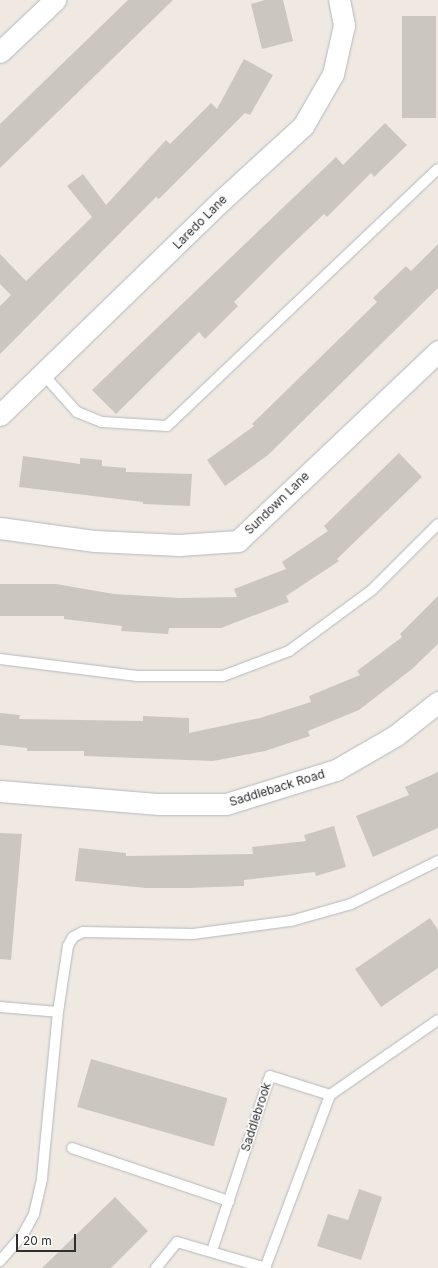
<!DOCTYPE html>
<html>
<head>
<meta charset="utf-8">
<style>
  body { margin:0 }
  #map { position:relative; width:438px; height:1268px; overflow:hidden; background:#efe9e1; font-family:Inter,sans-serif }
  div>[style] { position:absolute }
  .building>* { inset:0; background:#cbc7bf; transform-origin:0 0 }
  .roads { filter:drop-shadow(0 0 1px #b4b7c1) drop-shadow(0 0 1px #b4b7c1) }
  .service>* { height:10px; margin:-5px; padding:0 5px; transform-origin:5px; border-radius:5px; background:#fff }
  .minor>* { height:21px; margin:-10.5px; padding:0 10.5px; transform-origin:10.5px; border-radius:10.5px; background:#fff }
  span { translate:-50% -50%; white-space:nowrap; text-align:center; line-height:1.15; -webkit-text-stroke:3px #fff; paint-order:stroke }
  .street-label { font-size:12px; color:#2e2e2e }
  .scale { position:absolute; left:16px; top:1234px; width:60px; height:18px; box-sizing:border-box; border:2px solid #2e2e2e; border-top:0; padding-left:5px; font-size:12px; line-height:14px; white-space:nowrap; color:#2e2e2e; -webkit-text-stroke:3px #fff; paint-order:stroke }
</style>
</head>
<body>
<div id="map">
  <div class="building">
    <i style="clip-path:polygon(128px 0,173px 0,0 168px,0 124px)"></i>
    <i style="clip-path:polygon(265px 0,283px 0,293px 41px,262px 49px,251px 4px)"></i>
    <i style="left:402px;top:16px;width:34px;height:102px"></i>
    <i style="clip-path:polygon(244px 59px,273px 75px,250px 115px,245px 113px,159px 199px,156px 197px,0 354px,0 306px,11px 295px,0 284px,0 254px,26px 281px,92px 217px,67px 186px,83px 174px,106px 205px,166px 140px,170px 144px,211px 103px,217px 109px)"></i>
    <i style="clip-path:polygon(385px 123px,407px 145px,374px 177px,371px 173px,327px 217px,324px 214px,283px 253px,234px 302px,238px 306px,205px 339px,199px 332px,116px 414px,92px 390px,336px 157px,343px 165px)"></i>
    <i style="clip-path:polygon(438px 244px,438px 288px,268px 455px,225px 486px,207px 460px,254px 426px,252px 424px,377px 302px,373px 298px,406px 266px,411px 271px)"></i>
    <i style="clip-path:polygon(399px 453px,422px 477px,337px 559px,339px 561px,286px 596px,289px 602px,221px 628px,169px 628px,168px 634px,121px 631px,122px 626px,64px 619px,64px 616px,0 616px,0 584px,56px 584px,114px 594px,180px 598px,237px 597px,234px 589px,286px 569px,282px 562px,328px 531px,324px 526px)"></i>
    <i style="clip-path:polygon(23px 456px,80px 464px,80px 458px,102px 460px,102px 466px,126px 468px,126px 472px,192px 474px,190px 506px,143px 504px,143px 502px,19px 487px)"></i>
    <i style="clip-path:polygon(438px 596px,438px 644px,412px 669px,359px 710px,308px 731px,310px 736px,265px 751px,213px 761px,84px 756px,84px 751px,27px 751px,27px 748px,0 745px,0 713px,20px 715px,19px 719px,143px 721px,143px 716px,189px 718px,189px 733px,260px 718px,311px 702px,309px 696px,360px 675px,357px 671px,402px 637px,400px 634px)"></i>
    <i style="clip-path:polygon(438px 772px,438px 828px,373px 857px,356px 816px,409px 795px,405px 787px)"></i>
    <i style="clip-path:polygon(334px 826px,346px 867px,316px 876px,315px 872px,244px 880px,244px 886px,188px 888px,146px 888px,75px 881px,79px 848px,126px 853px,126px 856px,253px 854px,252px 847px,306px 841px,304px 835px)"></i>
    <i style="clip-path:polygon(0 833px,22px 834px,11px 960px,0 959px)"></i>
    <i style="clip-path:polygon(430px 918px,438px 930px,438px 968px,381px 1007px,355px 969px)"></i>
    <i style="left:91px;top:1059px;width:142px;height:50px;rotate:16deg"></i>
    <i style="clip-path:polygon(359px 1189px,382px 1197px,361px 1260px,317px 1246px,328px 1214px,348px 1220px)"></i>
    <i style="clip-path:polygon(115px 1197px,148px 1231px,111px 1268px,42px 1268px)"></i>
  </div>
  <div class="roads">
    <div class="service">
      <i style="left:43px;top:374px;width:51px;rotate:48.2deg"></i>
      <i style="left:77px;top:412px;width:27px;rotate:22deg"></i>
      <i style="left:102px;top:422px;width:65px;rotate:3.5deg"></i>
      <i style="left:167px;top:426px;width:373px;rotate:-43.5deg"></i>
      <i style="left:0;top:659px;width:138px;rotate:7.1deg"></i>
      <i style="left:137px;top:676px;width:86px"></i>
      <i style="left:223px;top:676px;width:71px;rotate:-20.7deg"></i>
      <i style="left:289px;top:651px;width:103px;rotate:-36.3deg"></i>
      <i style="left:372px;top:590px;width:93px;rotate:-45deg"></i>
      <i style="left:0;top:1007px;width:58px;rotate:4.9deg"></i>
      <i style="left:72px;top:1148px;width:166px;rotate:18.7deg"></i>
      <i style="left:212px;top:1251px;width:184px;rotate:-71.7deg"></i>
      <i style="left:270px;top:1076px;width:63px;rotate:17.6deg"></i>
      <i style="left:330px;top:1095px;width:131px;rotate:-34.8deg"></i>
      <i style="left:0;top:1261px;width:33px;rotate:-49deg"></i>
      <i style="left:22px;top:1236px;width:25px;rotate:-61deg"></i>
      <i style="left:34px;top:1214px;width:37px;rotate:-77deg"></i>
      <i style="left:42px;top:1178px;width:167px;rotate:-84.5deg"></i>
      <i style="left:58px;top:1012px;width:67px;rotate:-81.4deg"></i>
      <i style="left:68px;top:946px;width:10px;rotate:-61deg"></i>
      <i style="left:73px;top:937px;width:11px;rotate:-27deg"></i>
      <i style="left:83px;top:932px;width:110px;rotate:1deg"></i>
      <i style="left:193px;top:934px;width:99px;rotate:-7.6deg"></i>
      <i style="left:291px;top:921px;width:62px;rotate:-15.8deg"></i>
      <i style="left:351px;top:904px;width:97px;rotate:-26.3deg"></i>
      <i style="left:156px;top:1268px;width:33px;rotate:-51deg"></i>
      <i style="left:177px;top:1242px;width:93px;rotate:16.3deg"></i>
      <i style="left:265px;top:1268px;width:185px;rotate:-69.4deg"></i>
    </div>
    <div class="minor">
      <i style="left:0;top:52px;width:76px;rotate:-43.4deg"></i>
      <i style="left:0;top:415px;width:309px;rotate:-44.1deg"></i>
      <i style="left:222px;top:200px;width:110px;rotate:-42.4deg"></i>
      <i style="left:303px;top:126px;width:60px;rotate:-60deg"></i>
      <i style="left:333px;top:74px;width:50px;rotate:-77.3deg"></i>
      <i style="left:344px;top:25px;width:25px;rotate:-101deg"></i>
      <i style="left:0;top:528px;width:96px;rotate:7.8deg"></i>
      <i style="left:95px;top:541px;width:84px;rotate:2.7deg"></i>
      <i style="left:179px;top:545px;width:59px;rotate:-3.9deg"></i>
      <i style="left:238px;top:541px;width:276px;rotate:-43.5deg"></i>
      <i style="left:0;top:791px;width:160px;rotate:4.7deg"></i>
      <i style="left:159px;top:804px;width:67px"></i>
      <i style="left:226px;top:804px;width:115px;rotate:-17.2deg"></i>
      <i style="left:336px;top:770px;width:68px;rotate:-30deg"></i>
      <i style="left:395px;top:736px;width:55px;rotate:-38.3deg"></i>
    </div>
  </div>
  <div class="street-label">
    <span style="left:200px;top:222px;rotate:-45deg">Laredo Lane</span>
    <span style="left:277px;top:503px;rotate:-44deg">Sundown Lane</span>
    <span style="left:277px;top:788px;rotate:-17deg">Saddleback Road</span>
    <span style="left:256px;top:1117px;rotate:-72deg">Saddlebrook</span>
  </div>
  <div class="scale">20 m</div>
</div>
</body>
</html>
